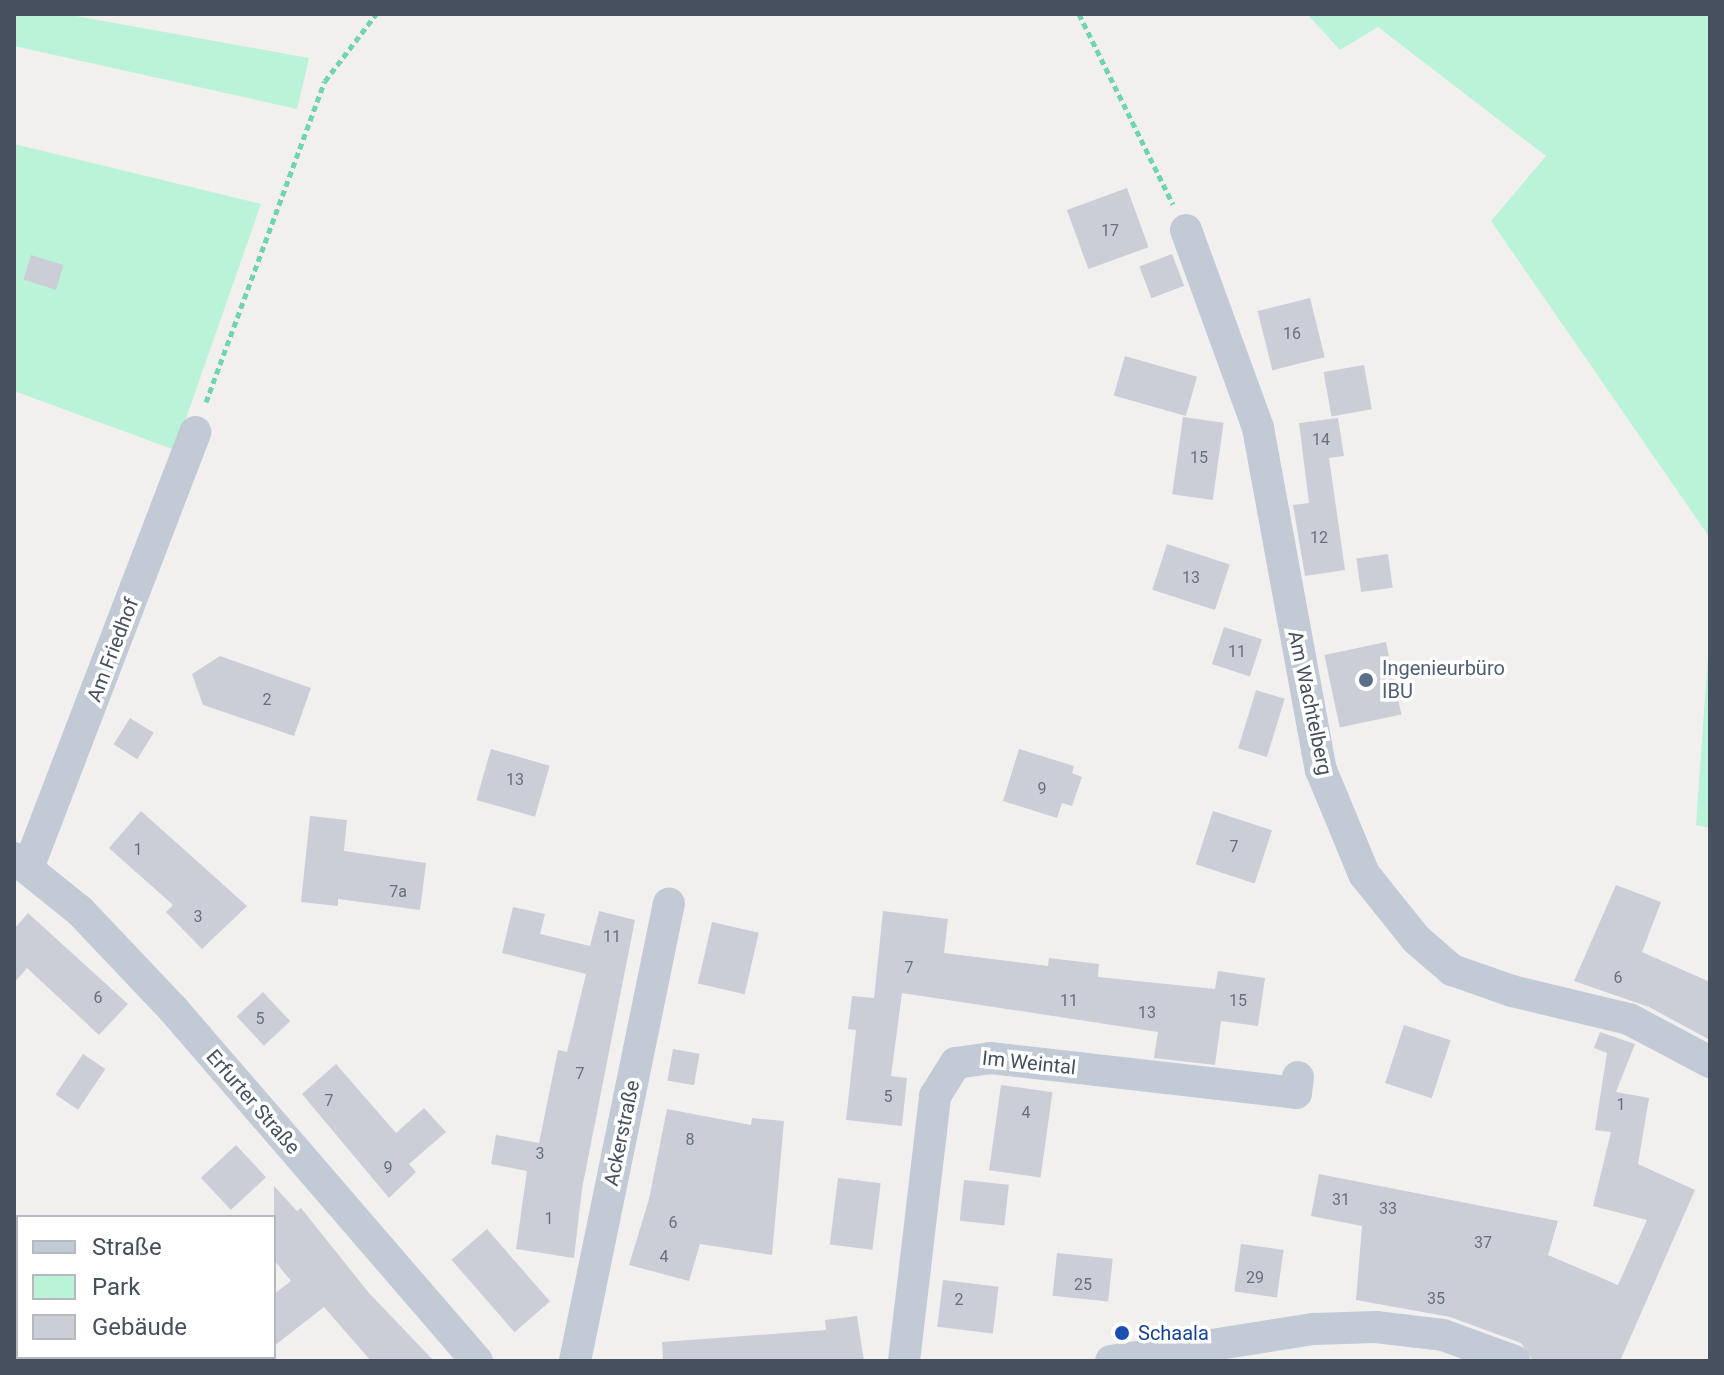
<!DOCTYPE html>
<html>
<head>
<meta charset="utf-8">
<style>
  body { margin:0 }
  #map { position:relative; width:1724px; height:1375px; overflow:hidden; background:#f2f0ef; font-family:Roboto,sans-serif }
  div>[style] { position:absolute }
  .green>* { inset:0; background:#baf3d7 }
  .stream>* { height:10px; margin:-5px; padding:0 5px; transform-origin:5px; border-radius:5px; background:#84d1f4 }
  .building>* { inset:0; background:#cbced6; transform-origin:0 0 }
  .path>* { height:5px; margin-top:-2.5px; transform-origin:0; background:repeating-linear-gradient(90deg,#6fd5ae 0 6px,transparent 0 10px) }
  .minor>* { height:32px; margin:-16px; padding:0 16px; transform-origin:16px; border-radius:16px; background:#c2cad6 }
  .dots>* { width:22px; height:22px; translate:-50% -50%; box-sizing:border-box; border:4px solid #fff; border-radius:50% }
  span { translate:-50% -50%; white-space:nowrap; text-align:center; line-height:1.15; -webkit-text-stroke:7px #fff; paint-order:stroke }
  .number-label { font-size:16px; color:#67707d }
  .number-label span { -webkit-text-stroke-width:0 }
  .street-label { font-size:20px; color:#46505f }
  .service-label { font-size:20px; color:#4e5e75 }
  .left { translate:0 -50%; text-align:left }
  .transit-label { font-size:20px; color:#164399 }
  .frame { position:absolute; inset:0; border:16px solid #46505f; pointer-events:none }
  .legend { position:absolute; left:16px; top:1215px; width:260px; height:144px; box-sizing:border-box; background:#fff; border:2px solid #b5b9bf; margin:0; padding:10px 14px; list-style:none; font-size:24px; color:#46505f }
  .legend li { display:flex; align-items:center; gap:16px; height:40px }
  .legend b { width:40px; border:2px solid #b5b9bf }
</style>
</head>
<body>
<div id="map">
  <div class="green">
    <i style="clip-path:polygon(14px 14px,76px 16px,309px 58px,297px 109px,14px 46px)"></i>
    <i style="clip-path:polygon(1307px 14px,1710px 14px,1710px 538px,1491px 221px,1546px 156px,1378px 27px,1340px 50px)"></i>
    <i style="clip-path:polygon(14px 144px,261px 204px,175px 450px,14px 391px)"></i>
    <i style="clip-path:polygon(1710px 627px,1710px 828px,1696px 825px)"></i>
  </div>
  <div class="stream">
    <i style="left:14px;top:1337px;width:5px;rotate:37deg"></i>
    <i style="left:40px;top:1357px;width:6px;rotate:39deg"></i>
  </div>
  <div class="building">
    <i style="left:1127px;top:188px;width:63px;height:64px;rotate:70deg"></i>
    <i style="left:1172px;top:254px;width:34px;height:35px;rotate:69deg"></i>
    <i style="left:31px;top:255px;width:34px;height:26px;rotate:17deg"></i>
    <i style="left:1310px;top:298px;width:61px;height:54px;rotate:76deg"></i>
    <i style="left:1125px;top:356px;width:75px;height:41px;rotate:16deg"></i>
    <i style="left:1364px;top:365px;width:45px;height:41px;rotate:80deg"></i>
    <i style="left:1183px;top:417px;width:41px;height:78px;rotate:8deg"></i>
    <i style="clip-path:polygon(1338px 418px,1344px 456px,1329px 458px,1345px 570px,1305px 576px,1293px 505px,1309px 503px,1299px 423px)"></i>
    <i style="left:1167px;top:544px;width:66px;height:48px;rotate:18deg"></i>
    <i style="left:1388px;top:554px;width:34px;height:32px;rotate:82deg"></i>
    <i style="left:1224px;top:627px;width:40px;height:39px;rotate:18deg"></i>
    <i style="left:1386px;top:642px;width:74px;height:63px;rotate:78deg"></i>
    <i style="clip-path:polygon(220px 656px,311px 688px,294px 736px,203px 705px,192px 674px)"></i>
    <i style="left:1256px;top:690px;width:30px;height:61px;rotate:17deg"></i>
    <i style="left:130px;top:718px;width:28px;height:31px;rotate:32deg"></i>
    <i style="left:491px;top:749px;width:61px;height:53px;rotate:16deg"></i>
    <i style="clip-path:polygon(1019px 749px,1074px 766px,1072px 773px,1082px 777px,1072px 806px,1062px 803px,1057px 818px,1003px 801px)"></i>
    <i style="clip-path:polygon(141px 811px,247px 906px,202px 949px,166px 912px,173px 905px,109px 848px)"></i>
    <i style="left:1213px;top:811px;width:62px;height:56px;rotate:18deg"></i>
    <i style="clip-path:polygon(310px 816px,347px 820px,344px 851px,426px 863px,420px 910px,338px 899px,338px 906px,301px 902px)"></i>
    <i style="clip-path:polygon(1616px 885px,1661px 902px,1642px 952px,1710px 982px,1710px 1040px,1649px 1007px,1574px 981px)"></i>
    <i style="clip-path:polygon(513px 907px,545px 914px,540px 934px,590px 946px,599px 911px,635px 920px,582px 1189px,574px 1258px,516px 1249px,527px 1171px,491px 1164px,496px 1135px,539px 1143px,558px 1050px,567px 1052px,586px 974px,502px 953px)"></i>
    <i style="clip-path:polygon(883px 911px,948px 919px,944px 953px,1048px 966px,1049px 958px,1099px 964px,1098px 977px,1215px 989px,1218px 971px,1265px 978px,1258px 1026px,1221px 1021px,1215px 1065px,1154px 1058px,1158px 1032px,902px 993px,891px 1076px,907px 1078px,902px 1126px,846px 1120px,856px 1030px,848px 1029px,852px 996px,874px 998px)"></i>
    <i style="clip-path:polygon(28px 913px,128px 1004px,99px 1035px,27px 968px,14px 983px,14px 929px)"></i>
    <i style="left:712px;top:922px;width:48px;height:63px;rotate:13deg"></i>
    <i style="left:263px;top:992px;width:40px;height:36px;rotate:47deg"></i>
    <i style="left:1404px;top:1025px;width:49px;height:61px;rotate:18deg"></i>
    <i style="clip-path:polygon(1600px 1032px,1635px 1044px,1616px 1092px,1649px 1098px,1638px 1164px,1695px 1190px,1620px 1361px,1533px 1361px,1521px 1343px,1450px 1317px,1356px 1300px,1362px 1226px,1311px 1216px,1319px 1174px,1558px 1221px,1548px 1255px,1618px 1285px,1647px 1220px,1593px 1206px,1611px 1132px,1595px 1130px,1607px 1053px,1594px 1048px)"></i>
    <i style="left:673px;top:1049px;width:27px;height:32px;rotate:10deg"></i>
    <i style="left:83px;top:1054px;width:27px;height:49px;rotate:34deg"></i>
    <i style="clip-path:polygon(336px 1064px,396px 1133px,424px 1108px,446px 1132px,409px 1164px,416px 1172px,389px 1198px,302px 1094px)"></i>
    <i style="left:1001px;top:1085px;width:52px;height:86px;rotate:8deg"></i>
    <i style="clip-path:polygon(667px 1109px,751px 1125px,752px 1118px,784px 1121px,772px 1255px,700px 1244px,689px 1281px,629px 1265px,649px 1199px)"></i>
    <i style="left:236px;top:1145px;width:44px;height:48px;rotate:47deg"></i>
    <i style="left:838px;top:1178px;width:43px;height:67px;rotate:7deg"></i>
    <i style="left:964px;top:1180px;width:45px;height:41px;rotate:6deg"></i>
    <i style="clip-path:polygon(274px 1186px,297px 1211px,301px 1208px,369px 1293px,434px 1361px,371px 1361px,324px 1307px,274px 1346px,274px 1294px,291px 1281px,274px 1260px)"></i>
    <i style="left:487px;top:1229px;width:96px;height:47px;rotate:49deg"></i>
    <i style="left:1241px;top:1244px;width:43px;height:48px;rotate:8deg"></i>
    <i style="left:1057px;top:1253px;width:56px;height:43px;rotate:6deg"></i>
    <i style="left:943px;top:1280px;width:56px;height:47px;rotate:7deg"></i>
    <i style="clip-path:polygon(857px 1316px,864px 1361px,663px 1361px,662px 1342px,826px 1330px,825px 1320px)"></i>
  </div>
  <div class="path">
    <i style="left:1079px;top:14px;width:212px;rotate:63.7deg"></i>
    <i style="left:206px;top:402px;width:342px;rotate:-69.7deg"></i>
    <i style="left:325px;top:81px;width:84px;rotate:-52.7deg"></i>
  </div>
  <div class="minor">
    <i style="left:1186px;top:230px;width:211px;rotate:70deg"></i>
    <i style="left:1258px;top:428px;width:348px;rotate:79.6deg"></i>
    <i style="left:1321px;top:770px;width:113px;rotate:67.5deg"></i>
    <i style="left:1364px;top:874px;width:83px;rotate:51.3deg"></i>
    <i style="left:1416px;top:939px;width:48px;rotate:40.7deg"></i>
    <i style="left:1452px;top:970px;width:64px;rotate:19.3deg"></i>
    <i style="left:1512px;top:991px;width:120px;rotate:13.5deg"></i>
    <i style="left:1629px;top:1019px;width:92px;rotate:28deg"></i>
    <i style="left:14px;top:858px;width:85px;rotate:38.8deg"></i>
    <i style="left:80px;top:911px;width:135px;rotate:46.5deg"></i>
    <i style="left:173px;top:1009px;width:465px;rotate:49.2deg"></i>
    <i style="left:28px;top:868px;width:467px;rotate:-69deg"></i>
    <i style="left:575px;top:1361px;width:467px;rotate:-78.4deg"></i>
    <i style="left:904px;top:1361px;width:267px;rotate:-83.3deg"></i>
    <i style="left:935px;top:1096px;width:39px;rotate:-58deg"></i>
    <i style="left:956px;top:1063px;width:34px;rotate:-8deg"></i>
    <i style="left:990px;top:1058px;width:308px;rotate:6.5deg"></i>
    <i style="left:1296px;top:1093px;width:16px;rotate:-83deg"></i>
    <i style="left:1111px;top:1361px;width:206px;rotate:-9deg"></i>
    <i style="left:1314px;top:1329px;width:62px;rotate:-1.8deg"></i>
    <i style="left:1376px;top:1327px;width:67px;rotate:6.8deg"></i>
    <i style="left:1443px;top:1335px;width:76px;rotate:20.1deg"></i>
  </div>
  <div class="dots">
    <i style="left:1366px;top:680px;background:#5c6f8a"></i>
    <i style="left:1122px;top:1333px;background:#1a4fb4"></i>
  </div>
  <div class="number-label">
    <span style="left:1110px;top:231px">17</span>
    <span style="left:1292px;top:334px">16</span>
    <span style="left:1321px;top:440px">14</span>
    <span style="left:1199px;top:458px">15</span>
    <span style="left:1319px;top:538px">12</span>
    <span style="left:1191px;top:578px">13</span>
    <span style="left:1237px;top:652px">11</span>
    <span style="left:267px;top:700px">2</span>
    <span style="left:515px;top:780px">13</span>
    <span style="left:1042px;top:789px">9</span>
    <span style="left:1234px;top:847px">7</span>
    <span style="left:138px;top:850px">1</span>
    <span style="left:398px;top:892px">7a</span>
    <span style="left:198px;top:917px">3</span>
    <span style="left:612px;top:937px">11</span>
    <span style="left:909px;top:968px">7</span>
    <span style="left:1618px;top:978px">6</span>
    <span style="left:98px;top:998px">6</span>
    <span style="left:1069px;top:1001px">11</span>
    <span style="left:1238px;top:1001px">15</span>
    <span style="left:1147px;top:1013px">13</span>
    <span style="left:260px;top:1019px">5</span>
    <span style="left:580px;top:1074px">7</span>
    <span style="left:888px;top:1097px">5</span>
    <span style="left:329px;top:1101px">7</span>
    <span style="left:1621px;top:1105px">1</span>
    <span style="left:1026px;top:1113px">4</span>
    <span style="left:690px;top:1140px">8</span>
    <span style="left:540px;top:1154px">3</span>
    <span style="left:388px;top:1168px">9</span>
    <span style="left:1341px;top:1200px">31</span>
    <span style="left:1388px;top:1209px">33</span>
    <span style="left:549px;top:1219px">1</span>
    <span style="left:673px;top:1223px">6</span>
    <span style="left:1483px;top:1243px">37</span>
    <span style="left:664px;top:1257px">4</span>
    <span style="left:1255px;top:1278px">29</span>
    <span style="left:1083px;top:1285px">25</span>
    <span style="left:1436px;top:1299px">35</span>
    <span style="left:959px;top:1300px">2</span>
  </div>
  <div class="street-label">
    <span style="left:113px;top:650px;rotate:-69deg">Am Friedhof</span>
    <span style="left:1310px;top:703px;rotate:78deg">Am Wachtelberg</span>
    <span style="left:1029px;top:1063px;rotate:6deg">Im Weintal</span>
    <span style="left:253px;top:1102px;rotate:49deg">Erfurter Straße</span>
    <span style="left:622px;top:1133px;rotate:-78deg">Ackerstraße</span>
  </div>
  <div class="service-label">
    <span class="left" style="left:1382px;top:680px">Ingenieurbüro<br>IBU</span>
  </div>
  <div class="transit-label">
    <span class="left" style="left:1138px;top:1333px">Schaala</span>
  </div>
  <div class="frame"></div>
  <ul class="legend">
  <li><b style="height:10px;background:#c2cad6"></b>Straße</li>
  <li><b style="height:22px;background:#baf3d7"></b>Park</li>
  <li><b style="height:22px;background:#cbced6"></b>Gebäude</li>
  </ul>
</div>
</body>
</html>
